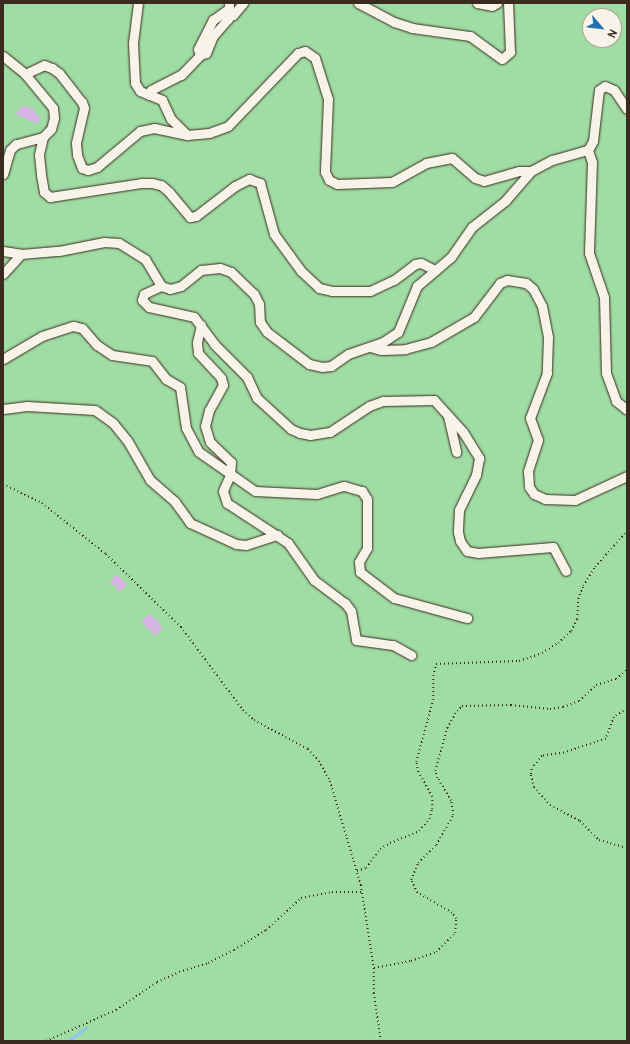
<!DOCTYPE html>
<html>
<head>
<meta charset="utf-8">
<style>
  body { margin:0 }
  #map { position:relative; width:630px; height:1044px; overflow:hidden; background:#f7f3e8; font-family:Pangolin,sans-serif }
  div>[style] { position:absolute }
  .green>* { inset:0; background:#9fdda4 }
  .stream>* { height:2.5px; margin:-1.25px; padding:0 1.25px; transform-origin:1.25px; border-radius:1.25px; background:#93c5ef }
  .building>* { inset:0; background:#d4b4e0; transform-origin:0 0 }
  .path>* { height:1.5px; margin-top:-0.75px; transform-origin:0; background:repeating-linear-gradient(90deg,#3b2a1e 0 1px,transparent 0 4px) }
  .roads { filter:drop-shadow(0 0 1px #3b2a1e) drop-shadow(0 0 1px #3b2a1e) }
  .minor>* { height:9px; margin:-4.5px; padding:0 4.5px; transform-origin:4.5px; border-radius:4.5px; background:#f7f3e8 }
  span { translate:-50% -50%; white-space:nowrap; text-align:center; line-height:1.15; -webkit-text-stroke:3.5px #f7f3e8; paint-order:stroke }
  .frame { position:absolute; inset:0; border:4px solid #3b2a1e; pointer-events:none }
  .north { position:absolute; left:582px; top:8px; width:40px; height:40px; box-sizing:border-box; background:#f7f3e8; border:1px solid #aca397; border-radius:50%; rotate:118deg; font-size:11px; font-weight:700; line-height:16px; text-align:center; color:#3b2a1e }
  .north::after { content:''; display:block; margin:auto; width:14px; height:18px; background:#1f6fb2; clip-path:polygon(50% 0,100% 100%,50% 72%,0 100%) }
</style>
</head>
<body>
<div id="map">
  <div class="green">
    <i style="clip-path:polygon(evenodd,3px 3px,627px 3px,627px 1041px,3px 1041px,3px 3px,590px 16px,614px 16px,614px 40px,590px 40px,590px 16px)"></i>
  </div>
  <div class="stream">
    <i style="left:68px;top:1041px;width:22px;rotate:-36deg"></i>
  </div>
  <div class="building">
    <i style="clip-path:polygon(22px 105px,35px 110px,34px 112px,41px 117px,36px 124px,16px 114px)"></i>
    <i style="left:117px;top:574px;width:15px;height:10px;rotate:48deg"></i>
    <i style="clip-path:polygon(149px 614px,162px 624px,160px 625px,163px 628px,155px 636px,141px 622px)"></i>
  </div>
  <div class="path">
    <i style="left:3px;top:484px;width:43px;rotate:26deg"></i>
    <i style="left:42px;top:503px;width:82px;rotate:38.6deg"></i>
    <i style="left:106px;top:554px;width:105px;rotate:44.2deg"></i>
    <i style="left:181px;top:627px;width:104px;rotate:53.2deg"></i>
    <i style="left:243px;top:710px;width:15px;rotate:42deg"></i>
    <i style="left:254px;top:720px;width:61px;rotate:28.2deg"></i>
    <i style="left:308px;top:749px;width:16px;rotate:47deg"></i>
    <i style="left:319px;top:761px;width:23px;rotate:61deg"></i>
    <i style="left:330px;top:781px;width:109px;rotate:73.4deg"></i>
    <i style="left:361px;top:885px;width:84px;rotate:81.1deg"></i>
    <i style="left:374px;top:968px;width:25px;rotate:90deg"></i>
    <i style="left:374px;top:993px;width:49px;rotate:81.7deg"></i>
    <i style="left:627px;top:709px;width:15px;rotate:148deg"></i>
    <i style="left:614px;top:717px;width:23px;rotate:110deg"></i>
    <i style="left:606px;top:739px;width:44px;rotate:161.6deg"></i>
    <i style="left:564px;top:753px;width:22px;rotate:172deg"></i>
    <i style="left:542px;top:756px;width:16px;rotate:128deg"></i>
    <i style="left:532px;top:769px;width:6px;rotate:99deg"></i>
    <i style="left:531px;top:775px;width:12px;rotate:76deg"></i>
    <i style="left:534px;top:787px;width:24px;rotate:48deg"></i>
    <i style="left:550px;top:805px;width:34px;rotate:28deg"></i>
    <i style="left:580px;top:821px;width:27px;rotate:45deg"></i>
    <i style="left:599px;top:840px;width:29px;rotate:16deg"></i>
    <i style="left:357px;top:871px;width:9px;rotate:-18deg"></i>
    <i style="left:366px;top:868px;width:24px;rotate:-54deg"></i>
    <i style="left:380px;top:849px;width:12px;rotate:-31deg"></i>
    <i style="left:390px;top:843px;width:31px;rotate:-22deg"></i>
    <i style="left:419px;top:831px;width:16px;rotate:-50deg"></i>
    <i style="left:429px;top:819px;width:10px;rotate:-73deg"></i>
    <i style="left:432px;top:809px;width:12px;rotate:-90deg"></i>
    <i style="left:432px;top:797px;width:29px;rotate:-119deg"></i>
    <i style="left:418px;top:772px;width:10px;rotate:-101deg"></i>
    <i style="left:416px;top:762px;width:64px;rotate:-74.7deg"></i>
    <i style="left:433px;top:700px;width:24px;rotate:-90deg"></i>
    <i style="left:433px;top:676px;width:12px;rotate:-76deg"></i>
    <i style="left:436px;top:664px;width:83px;rotate:-2.1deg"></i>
    <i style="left:519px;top:661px;width:24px;rotate:-19deg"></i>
    <i style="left:542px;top:653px;width:19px;rotate:-32deg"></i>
    <i style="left:558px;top:643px;width:18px;rotate:-43deg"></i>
    <i style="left:571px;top:631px;width:13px;rotate:-63deg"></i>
    <i style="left:577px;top:619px;width:20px;rotate:-87deg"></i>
    <i style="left:578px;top:599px;width:14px;rotate:-69deg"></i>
    <i style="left:583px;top:586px;width:22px;rotate:-58deg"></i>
    <i style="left:595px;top:567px;width:48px;rotate:-48.4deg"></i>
    <i style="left:374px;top:968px;width:38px;rotate:-11deg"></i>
    <i style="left:411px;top:961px;width:27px;rotate:-20deg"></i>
    <i style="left:436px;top:952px;width:27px;rotate:-45deg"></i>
    <i style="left:455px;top:933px;width:14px;rotate:-86deg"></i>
    <i style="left:456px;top:919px;width:7px;rotate:-124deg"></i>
    <i style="left:452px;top:913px;width:40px;rotate:-150.3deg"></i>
    <i style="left:417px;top:893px;width:14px;rotate:-115deg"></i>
    <i style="left:411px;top:880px;width:18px;rotate:-68deg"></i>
    <i style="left:418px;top:863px;width:25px;rotate:-45deg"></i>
    <i style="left:436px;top:845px;width:34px;rotate:-60deg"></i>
    <i style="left:453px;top:815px;width:14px;rotate:-98deg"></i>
    <i style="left:451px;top:801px;width:27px;rotate:-121deg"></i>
    <i style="left:437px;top:778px;width:7px;rotate:-106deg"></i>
    <i style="left:435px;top:771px;width:45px;rotate:-74.4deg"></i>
    <i style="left:447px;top:728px;width:20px;rotate:-60deg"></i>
    <i style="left:457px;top:711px;width:7px;rotate:-45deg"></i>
    <i style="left:462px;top:706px;width:49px;rotate:-1.2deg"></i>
    <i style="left:511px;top:705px;width:39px;rotate:6deg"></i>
    <i style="left:550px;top:709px;width:13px;rotate:-9deg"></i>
    <i style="left:563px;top:707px;width:17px;rotate:-21deg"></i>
    <i style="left:579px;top:701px;width:23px;rotate:-43deg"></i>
    <i style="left:596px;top:685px;width:21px;rotate:-17deg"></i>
    <i style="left:616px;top:679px;width:15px;rotate:-42deg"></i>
    <i style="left:46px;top:1041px;width:77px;rotate:-23.9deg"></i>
    <i style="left:116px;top:1010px;width:50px;rotate:-34.3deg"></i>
    <i style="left:157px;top:982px;width:24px;rotate:-24deg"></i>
    <i style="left:179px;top:972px;width:30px;rotate:-17deg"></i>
    <i style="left:208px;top:963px;width:29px;rotate:-27deg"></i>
    <i style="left:234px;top:950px;width:38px;rotate:-32deg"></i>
    <i style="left:266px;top:930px;width:47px;rotate:-42.4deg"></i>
    <i style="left:301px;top:898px;width:32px;rotate:-11deg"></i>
    <i style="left:332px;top:892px;width:29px"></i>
  </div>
  <div class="roads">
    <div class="minor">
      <i style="left:138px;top:3px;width:40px;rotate:97.1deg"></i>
      <i style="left:133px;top:43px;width:40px;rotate:87.1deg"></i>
      <i style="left:135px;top:83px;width:9px;rotate:58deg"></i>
      <i style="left:140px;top:91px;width:24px;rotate:22deg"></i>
      <i style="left:162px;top:100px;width:21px;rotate:65deg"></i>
      <i style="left:171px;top:119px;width:23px;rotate:45deg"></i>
      <i style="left:358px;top:3px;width:41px;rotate:27.8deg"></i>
      <i style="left:394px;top:22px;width:19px;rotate:18deg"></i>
      <i style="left:412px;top:28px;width:59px;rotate:7.9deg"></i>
      <i style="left:470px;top:36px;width:39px;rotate:36deg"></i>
      <i style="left:502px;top:59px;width:11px;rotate:-41deg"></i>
      <i style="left:510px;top:52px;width:49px;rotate:-92.3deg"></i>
      <i style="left:477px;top:3px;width:15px;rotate:11deg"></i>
      <i style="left:492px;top:6px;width:6px;rotate:-31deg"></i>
      <i style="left:227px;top:17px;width:6px;rotate:-18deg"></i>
      <i style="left:233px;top:15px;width:16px;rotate:-50deg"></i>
      <i style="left:200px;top:55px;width:6px;rotate:-108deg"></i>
      <i style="left:198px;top:49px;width:33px;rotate:-63deg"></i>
      <i style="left:213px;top:20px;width:19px;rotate:-36deg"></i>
      <i style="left:3px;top:56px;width:28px;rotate:39deg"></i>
      <i style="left:25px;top:74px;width:44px;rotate:50.5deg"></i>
      <i style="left:53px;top:108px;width:10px;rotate:84deg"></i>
      <i style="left:54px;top:118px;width:11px;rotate:105deg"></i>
      <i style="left:51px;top:129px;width:11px;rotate:135deg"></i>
      <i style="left:43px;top:137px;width:28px;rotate:165deg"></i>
      <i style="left:16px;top:144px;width:8px;rotate:135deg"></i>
      <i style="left:10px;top:150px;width:25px;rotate:106deg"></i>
      <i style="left:25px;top:74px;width:21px;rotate:-25deg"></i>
      <i style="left:44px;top:65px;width:9px;rotate:21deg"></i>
      <i style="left:52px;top:68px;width:9px;rotate:36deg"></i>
      <i style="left:59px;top:73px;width:37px;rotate:52deg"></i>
      <i style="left:82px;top:102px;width:6px;rotate:72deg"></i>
      <i style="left:84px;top:108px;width:36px;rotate:103deg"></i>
      <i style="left:76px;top:143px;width:12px;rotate:85deg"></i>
      <i style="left:77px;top:155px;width:14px;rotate:69deg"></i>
      <i style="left:82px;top:168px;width:6px;rotate:18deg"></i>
      <i style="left:88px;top:170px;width:9px;rotate:-18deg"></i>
      <i style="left:97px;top:167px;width:56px;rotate:-39.9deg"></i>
      <i style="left:140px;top:131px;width:14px;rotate:-12deg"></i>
      <i style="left:154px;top:128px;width:34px;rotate:12deg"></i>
      <i style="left:187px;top:135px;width:22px;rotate:-5deg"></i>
      <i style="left:209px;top:133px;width:20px;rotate:-20deg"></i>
      <i style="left:228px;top:126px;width:101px;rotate:-46.2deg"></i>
      <i style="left:298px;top:53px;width:7px;rotate:-16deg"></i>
      <i style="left:305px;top:51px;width:12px;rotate:35deg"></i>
      <i style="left:315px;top:58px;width:43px;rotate:72.4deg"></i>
      <i style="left:328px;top:99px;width:73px;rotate:92.4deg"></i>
      <i style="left:325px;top:172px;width:9px;rotate:63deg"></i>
      <i style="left:329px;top:180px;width:9px;rotate:27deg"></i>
      <i style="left:337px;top:184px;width:55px;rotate:-2.1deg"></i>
      <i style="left:392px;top:182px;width:39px;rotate:-29deg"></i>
      <i style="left:426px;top:163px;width:26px;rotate:-11deg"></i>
      <i style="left:452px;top:158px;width:30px;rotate:41deg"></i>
      <i style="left:475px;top:178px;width:9px;rotate:18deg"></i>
      <i style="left:484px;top:181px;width:36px;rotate:-16deg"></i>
      <i style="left:519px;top:171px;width:12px"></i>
      <i style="left:149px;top:95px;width:5px;rotate:-68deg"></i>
      <i style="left:151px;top:90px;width:34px;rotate:-27deg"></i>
      <i style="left:181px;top:75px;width:28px;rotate:-46deg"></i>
      <i style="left:200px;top:55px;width:6px;rotate:-18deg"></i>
      <i style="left:206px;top:53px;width:18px;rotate:-68deg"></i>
      <i style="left:213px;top:36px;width:23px;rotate:-49deg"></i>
      <i style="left:228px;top:19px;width:16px;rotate:-86deg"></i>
      <i style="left:43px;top:137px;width:18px;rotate:103deg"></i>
      <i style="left:39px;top:155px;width:20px;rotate:84deg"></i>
      <i style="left:41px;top:175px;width:17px;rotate:80deg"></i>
      <i style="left:44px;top:192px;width:8px;rotate:40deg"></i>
      <i style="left:50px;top:197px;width:92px;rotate:-8.7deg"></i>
      <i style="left:141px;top:183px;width:11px"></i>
      <i style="left:152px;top:183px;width:9px;rotate:13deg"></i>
      <i style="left:161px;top:185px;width:11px;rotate:41deg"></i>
      <i style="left:169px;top:192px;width:33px;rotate:50deg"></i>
      <i style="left:190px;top:217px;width:6px;rotate:-9deg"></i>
      <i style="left:196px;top:216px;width:49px;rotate:-37.6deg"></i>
      <i style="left:235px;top:186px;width:16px;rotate:-27deg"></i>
      <i style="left:249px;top:179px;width:12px;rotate:20deg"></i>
      <i style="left:260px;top:183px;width:53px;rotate:74.6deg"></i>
      <i style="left:274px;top:234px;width:46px;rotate:53.9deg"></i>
      <i style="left:301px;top:271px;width:25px;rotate:43deg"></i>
      <i style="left:319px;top:288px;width:13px;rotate:13deg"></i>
      <i style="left:332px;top:291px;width:38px"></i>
      <i style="left:370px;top:291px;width:26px;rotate:-25deg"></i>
      <i style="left:394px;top:280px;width:26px;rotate:-37deg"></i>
      <i style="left:415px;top:264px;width:6px;rotate:-9deg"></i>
      <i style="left:421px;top:263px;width:16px;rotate:27deg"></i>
      <i style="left:588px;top:150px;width:13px;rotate:72deg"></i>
      <i style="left:592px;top:162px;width:91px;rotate:91.9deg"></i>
      <i style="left:589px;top:253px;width:46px;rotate:71.2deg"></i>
      <i style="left:604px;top:297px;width:76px;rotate:88.5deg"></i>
      <i style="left:606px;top:373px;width:30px;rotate:70deg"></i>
      <i style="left:616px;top:401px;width:14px;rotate:39deg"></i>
      <i style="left:3px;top:251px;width:18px;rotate:9deg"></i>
      <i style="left:21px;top:254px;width:38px;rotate:-5deg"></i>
      <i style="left:59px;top:251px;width:46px;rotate:-11.3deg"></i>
      <i style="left:104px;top:242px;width:15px;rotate:4deg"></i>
      <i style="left:119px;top:243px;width:31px;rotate:32deg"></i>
      <i style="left:145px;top:259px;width:31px;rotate:59deg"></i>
      <i style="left:161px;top:286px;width:9px;rotate:18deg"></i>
      <i style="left:170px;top:289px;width:11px;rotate:-15deg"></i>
      <i style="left:181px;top:286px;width:26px;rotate:-39deg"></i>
      <i style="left:201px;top:270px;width:19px;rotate:-6deg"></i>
      <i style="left:220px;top:268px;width:12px;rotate:20deg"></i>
      <i style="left:231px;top:272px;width:32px;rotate:44deg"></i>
      <i style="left:254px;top:294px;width:11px;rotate:63deg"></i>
      <i style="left:259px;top:304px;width:18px;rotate:87deg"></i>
      <i style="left:260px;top:322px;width:12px;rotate:55deg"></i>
      <i style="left:267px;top:332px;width:53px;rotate:37.3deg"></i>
      <i style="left:309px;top:364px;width:13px;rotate:13deg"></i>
      <i style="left:322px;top:367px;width:9px;rotate:-6deg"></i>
      <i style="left:331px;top:366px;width:21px;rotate:-35deg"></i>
      <i style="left:348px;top:354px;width:37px;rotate:-19deg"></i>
      <i style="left:383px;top:342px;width:18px;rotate:-34deg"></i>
      <i style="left:398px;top:332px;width:50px;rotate:-67.6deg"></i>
      <i style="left:417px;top:286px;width:45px;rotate:-40.5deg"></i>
      <i style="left:451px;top:257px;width:37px;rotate:-55deg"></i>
      <i style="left:472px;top:227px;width:42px;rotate:-38.2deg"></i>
      <i style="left:505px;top:201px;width:40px;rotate:-49deg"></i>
      <i style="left:531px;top:171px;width:24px;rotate:-28deg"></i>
      <i style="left:552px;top:160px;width:37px;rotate:-16deg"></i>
      <i style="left:588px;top:150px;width:10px;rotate:-61deg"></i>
      <i style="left:593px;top:141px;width:51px;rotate:-83.3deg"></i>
      <i style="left:599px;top:90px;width:7px;rotate:-34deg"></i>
      <i style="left:605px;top:86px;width:10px;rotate:24deg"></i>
      <i style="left:614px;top:90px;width:23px;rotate:56deg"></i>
      <i style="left:3px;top:274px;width:27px;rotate:-48deg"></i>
      <i style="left:161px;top:286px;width:19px;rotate:155deg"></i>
      <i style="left:144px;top:294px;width:6px;rotate:108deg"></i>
      <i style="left:142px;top:300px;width:10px;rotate:45deg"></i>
      <i style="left:149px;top:307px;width:46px;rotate:12.5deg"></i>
      <i style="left:194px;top:317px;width:34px;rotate:53deg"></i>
      <i style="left:214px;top:344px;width:47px;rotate:45deg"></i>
      <i style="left:247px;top:377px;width:23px;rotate:65deg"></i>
      <i style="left:257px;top:398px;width:46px;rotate:42.4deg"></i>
      <i style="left:291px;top:429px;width:10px;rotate:24deg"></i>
      <i style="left:300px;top:433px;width:10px;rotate:11deg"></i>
      <i style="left:310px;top:435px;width:20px;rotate:-9deg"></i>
      <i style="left:330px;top:432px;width:47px;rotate:-33.7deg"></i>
      <i style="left:369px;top:406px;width:15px;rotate:-20deg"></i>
      <i style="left:383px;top:401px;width:51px;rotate:-1.1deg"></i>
      <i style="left:434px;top:400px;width:43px;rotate:47.8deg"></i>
      <i style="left:463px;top:432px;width:31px;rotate:58deg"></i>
      <i style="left:479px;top:458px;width:17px;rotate:100deg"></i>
      <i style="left:476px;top:475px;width:39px;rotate:116deg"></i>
      <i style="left:459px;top:510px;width:22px;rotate:93deg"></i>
      <i style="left:458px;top:532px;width:9px;rotate:77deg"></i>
      <i style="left:460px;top:541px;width:12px;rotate:55deg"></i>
      <i style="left:467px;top:551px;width:11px;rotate:10deg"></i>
      <i style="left:478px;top:553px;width:75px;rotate:-4.6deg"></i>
      <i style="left:553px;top:547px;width:27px;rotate:62deg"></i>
      <i style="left:201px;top:325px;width:18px;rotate:103deg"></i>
      <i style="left:197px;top:343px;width:10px;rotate:84deg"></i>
      <i style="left:198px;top:353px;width:34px;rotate:47deg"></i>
      <i style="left:221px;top:378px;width:7px;rotate:74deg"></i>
      <i style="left:223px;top:385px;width:29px;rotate:119deg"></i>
      <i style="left:209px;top:410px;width:16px;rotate:104deg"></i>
      <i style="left:205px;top:426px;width:17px;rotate:73deg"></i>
      <i style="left:210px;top:442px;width:29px;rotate:44deg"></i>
      <i style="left:231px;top:462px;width:13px;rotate:94deg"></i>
      <i style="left:230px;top:475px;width:17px;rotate:114deg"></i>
      <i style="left:223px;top:491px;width:13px;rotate:72deg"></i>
      <i style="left:227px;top:503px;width:73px;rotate:33.3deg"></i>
      <i style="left:288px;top:543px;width:45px;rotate:54.9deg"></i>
      <i style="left:314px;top:580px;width:39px;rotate:37deg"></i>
      <i style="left:345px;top:603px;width:10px;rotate:53deg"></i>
      <i style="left:351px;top:611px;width:29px;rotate:80deg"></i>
      <i style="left:356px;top:640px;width:37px;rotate:8deg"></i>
      <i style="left:393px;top:645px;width:21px;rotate:29deg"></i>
      <i style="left:370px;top:347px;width:11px;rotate:15deg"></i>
      <i style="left:381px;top:350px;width:24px;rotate:-2deg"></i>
      <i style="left:405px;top:349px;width:27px;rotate:-15deg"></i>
      <i style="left:431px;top:342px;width:50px;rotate:-30.2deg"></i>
      <i style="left:474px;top:317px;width:43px;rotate:-52.6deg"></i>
      <i style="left:500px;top:283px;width:8px;rotate:-23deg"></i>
      <i style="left:507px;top:280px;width:19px;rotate:9deg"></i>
      <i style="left:526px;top:283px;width:9px;rotate:41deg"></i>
      <i style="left:533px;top:289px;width:19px;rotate:62deg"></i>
      <i style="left:542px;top:306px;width:32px;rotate:79deg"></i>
      <i style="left:548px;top:337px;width:36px;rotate:92deg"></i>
      <i style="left:547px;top:373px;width:48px;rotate:110.7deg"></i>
      <i style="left:530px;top:418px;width:23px;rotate:70deg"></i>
      <i style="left:538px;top:440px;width:33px;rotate:108deg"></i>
      <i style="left:528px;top:471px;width:16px;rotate:86deg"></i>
      <i style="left:529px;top:487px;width:9px;rotate:54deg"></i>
      <i style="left:534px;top:494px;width:12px;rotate:24deg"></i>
      <i style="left:545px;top:499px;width:30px;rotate:2deg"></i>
      <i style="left:575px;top:500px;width:57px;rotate:-24.8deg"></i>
      <i style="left:3px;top:359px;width:45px;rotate:-30.5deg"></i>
      <i style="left:42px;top:336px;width:33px;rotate:-18deg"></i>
      <i style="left:73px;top:326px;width:9px;rotate:13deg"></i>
      <i style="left:82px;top:328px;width:23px;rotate:49deg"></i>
      <i style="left:97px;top:345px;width:18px;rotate:34deg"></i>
      <i style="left:112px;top:355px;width:40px;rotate:8.5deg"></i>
      <i style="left:152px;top:361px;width:23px;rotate:52deg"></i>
      <i style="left:166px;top:379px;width:16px;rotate:30deg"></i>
      <i style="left:180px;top:387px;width:41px;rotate:81.7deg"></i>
      <i style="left:186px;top:428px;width:27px;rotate:62deg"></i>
      <i style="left:199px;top:452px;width:68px;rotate:34.9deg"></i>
      <i style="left:255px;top:491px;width:62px;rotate:2.8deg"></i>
      <i style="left:317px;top:494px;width:28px;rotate:-17deg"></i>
      <i style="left:344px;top:486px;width:19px;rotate:16deg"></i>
      <i style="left:362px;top:491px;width:9px;rotate:58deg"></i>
      <i style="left:367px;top:499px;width:49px;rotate:90deg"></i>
      <i style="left:367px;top:548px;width:16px;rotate:120deg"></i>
      <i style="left:359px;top:562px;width:10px;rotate:84deg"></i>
      <i style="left:360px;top:572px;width:43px;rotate:37.4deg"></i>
      <i style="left:394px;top:598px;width:76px;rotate:15.3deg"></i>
      <i style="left:3px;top:409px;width:24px;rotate:-7deg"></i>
      <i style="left:27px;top:406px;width:68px;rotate:3.4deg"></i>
      <i style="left:95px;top:410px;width:22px;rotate:36deg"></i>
      <i style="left:113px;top:423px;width:22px;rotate:51deg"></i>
      <i style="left:127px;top:440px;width:46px;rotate:60.1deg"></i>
      <i style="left:150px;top:480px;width:33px;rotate:41deg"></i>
      <i style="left:175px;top:502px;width:26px;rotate:54deg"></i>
      <i style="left:190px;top:523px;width:51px;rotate:24.5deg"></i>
      <i style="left:236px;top:544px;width:10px;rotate:6deg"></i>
      <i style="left:246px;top:545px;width:33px;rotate:-18deg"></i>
      <i style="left:448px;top:416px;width:37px;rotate:77deg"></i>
    </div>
  </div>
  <div class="frame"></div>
  <div class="north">N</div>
</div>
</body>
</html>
